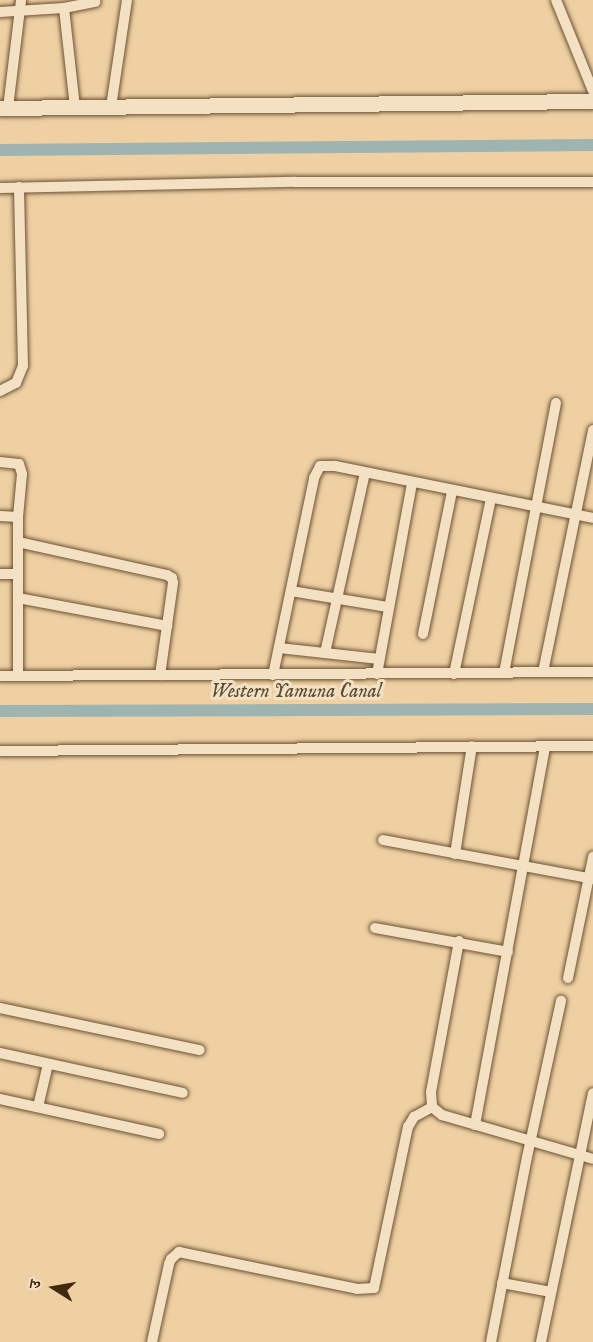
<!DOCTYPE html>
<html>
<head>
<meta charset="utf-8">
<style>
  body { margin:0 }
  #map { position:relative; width:593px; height:1342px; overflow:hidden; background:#eed0a3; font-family:"IM FELL English","Noto Serif Devanagari",serif }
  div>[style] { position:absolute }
  .canal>* { height:12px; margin:-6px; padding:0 6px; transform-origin:6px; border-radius:6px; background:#9eb4b1 }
  .roads { filter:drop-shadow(0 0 2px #6c5332) drop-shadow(0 0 2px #6c5332) }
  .minor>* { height:10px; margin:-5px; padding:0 5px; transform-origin:5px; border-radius:5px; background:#f4e0c3 }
  .secondary>* { height:15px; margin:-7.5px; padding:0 7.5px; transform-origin:7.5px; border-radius:7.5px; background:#f4e0c3 }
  span { translate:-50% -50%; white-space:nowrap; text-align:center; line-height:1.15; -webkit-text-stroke:6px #f4e0c3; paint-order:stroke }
  .water-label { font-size:20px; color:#584c36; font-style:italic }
  .north { position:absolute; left:24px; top:1258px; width:60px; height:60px; -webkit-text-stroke:4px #f4e0c3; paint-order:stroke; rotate:281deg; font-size:16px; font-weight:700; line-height:24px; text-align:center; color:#40290d }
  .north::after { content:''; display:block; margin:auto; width:21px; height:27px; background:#40290d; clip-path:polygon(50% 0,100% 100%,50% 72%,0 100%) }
</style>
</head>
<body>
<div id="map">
  <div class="canal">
    <i style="left:0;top:150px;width:593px;rotate:-0.48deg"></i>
    <i style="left:0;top:711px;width:593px;rotate:-0.19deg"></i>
  </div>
  <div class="roads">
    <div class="minor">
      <i style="left:556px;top:0;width:98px;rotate:67.9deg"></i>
      <i style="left:64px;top:8px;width:100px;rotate:83.7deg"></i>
      <i style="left:0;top:12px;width:64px;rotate:-3.6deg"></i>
      <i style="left:64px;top:8px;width:32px;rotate:-11deg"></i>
      <i style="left:111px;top:107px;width:108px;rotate:-81.5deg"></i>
      <i style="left:8px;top:108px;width:109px;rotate:-83.1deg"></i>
      <i style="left:0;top:188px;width:295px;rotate:-1.2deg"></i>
      <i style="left:295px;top:182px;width:298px"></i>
      <i style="left:0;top:391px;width:18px;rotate:-27deg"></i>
      <i style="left:16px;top:383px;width:18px;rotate:-68deg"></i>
      <i style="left:23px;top:366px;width:179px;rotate:-91.3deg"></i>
      <i style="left:0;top:462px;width:19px;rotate:6deg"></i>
      <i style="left:19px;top:464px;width:10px;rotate:73deg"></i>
      <i style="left:22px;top:474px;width:43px;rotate:95.3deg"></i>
      <i style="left:18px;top:517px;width:18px;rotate:-177deg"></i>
      <i style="left:18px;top:517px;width:159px;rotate:90deg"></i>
      <i style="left:18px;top:542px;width:153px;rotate:12.5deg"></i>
      <i style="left:167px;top:575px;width:6px;rotate:31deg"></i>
      <i style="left:172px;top:578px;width:5px;rotate:79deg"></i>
      <i style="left:173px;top:583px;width:93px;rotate:98deg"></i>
      <i style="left:0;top:574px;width:18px"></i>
      <i style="left:291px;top:591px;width:98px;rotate:9.4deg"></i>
      <i style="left:18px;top:598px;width:152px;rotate:10.6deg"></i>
      <i style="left:423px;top:634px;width:145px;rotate:-78.5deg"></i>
      <i style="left:279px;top:648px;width:101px;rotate:6.3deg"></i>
      <i style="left:325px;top:653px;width:184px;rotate:-77.5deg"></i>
      <i style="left:543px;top:672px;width:247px;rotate:-78.3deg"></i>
      <i style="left:504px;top:673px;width:275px;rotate:-79.1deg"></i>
      <i style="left:377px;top:674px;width:193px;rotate:-79.6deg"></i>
      <i style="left:454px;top:674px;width:180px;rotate:-78.1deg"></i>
      <i style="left:273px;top:675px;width:201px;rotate:-78.2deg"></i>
      <i style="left:314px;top:478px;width:13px;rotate:-63deg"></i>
      <i style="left:320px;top:466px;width:15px"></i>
      <i style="left:335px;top:466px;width:263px;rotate:11.4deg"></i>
      <i style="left:0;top:676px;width:593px;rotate:-0.39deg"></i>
      <i style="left:0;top:751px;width:593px;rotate:-0.48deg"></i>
      <i style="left:383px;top:840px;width:214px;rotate:10.5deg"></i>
      <i style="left:455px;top:854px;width:109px;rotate:-81.1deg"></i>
      <i style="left:375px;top:928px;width:135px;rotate:10.2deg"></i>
      <i style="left:459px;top:941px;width:154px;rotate:100.5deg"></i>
      <i style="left:431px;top:1092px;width:15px;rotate:86deg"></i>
      <i style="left:432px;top:1107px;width:13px;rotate:39deg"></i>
      <i style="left:442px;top:1115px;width:157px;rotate:16.2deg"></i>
      <i style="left:568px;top:978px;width:124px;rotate:-78.3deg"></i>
      <i style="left:0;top:1008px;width:204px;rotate:11.9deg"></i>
      <i style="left:0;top:1053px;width:187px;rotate:12.3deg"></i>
      <i style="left:0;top:1099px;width:163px;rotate:12.4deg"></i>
      <i style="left:38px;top:1107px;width:44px;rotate:-76.9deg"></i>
      <i style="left:475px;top:1125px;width:385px;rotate:-79.5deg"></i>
      <i style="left:502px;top:1283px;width:50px;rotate:10.4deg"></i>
      <i style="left:152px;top:1342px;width:80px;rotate:-77.7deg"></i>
      <i style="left:169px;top:1264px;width:5px;rotate:-68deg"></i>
      <i style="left:171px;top:1259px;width:11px;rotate:-41deg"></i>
      <i style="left:179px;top:1252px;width:182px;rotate:11.7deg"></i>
      <i style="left:357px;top:1289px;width:17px;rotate:-3deg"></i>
      <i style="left:374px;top:1288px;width:165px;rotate:-78.1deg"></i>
      <i style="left:408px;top:1127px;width:12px;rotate:-59deg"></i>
      <i style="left:414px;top:1117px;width:21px;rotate:-29deg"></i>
      <i style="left:491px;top:1342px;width:188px;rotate:-79deg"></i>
      <i style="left:527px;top:1157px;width:160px;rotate:-77.7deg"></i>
      <i style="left:541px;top:1342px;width:254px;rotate:-78.2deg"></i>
    </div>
    <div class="secondary">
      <i style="left:0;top:108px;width:593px;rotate:-0.68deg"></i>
    </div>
  </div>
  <div class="water-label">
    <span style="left:296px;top:691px">Western Yamuna Canal</span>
  </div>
  <div class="north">उ</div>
</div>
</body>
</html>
